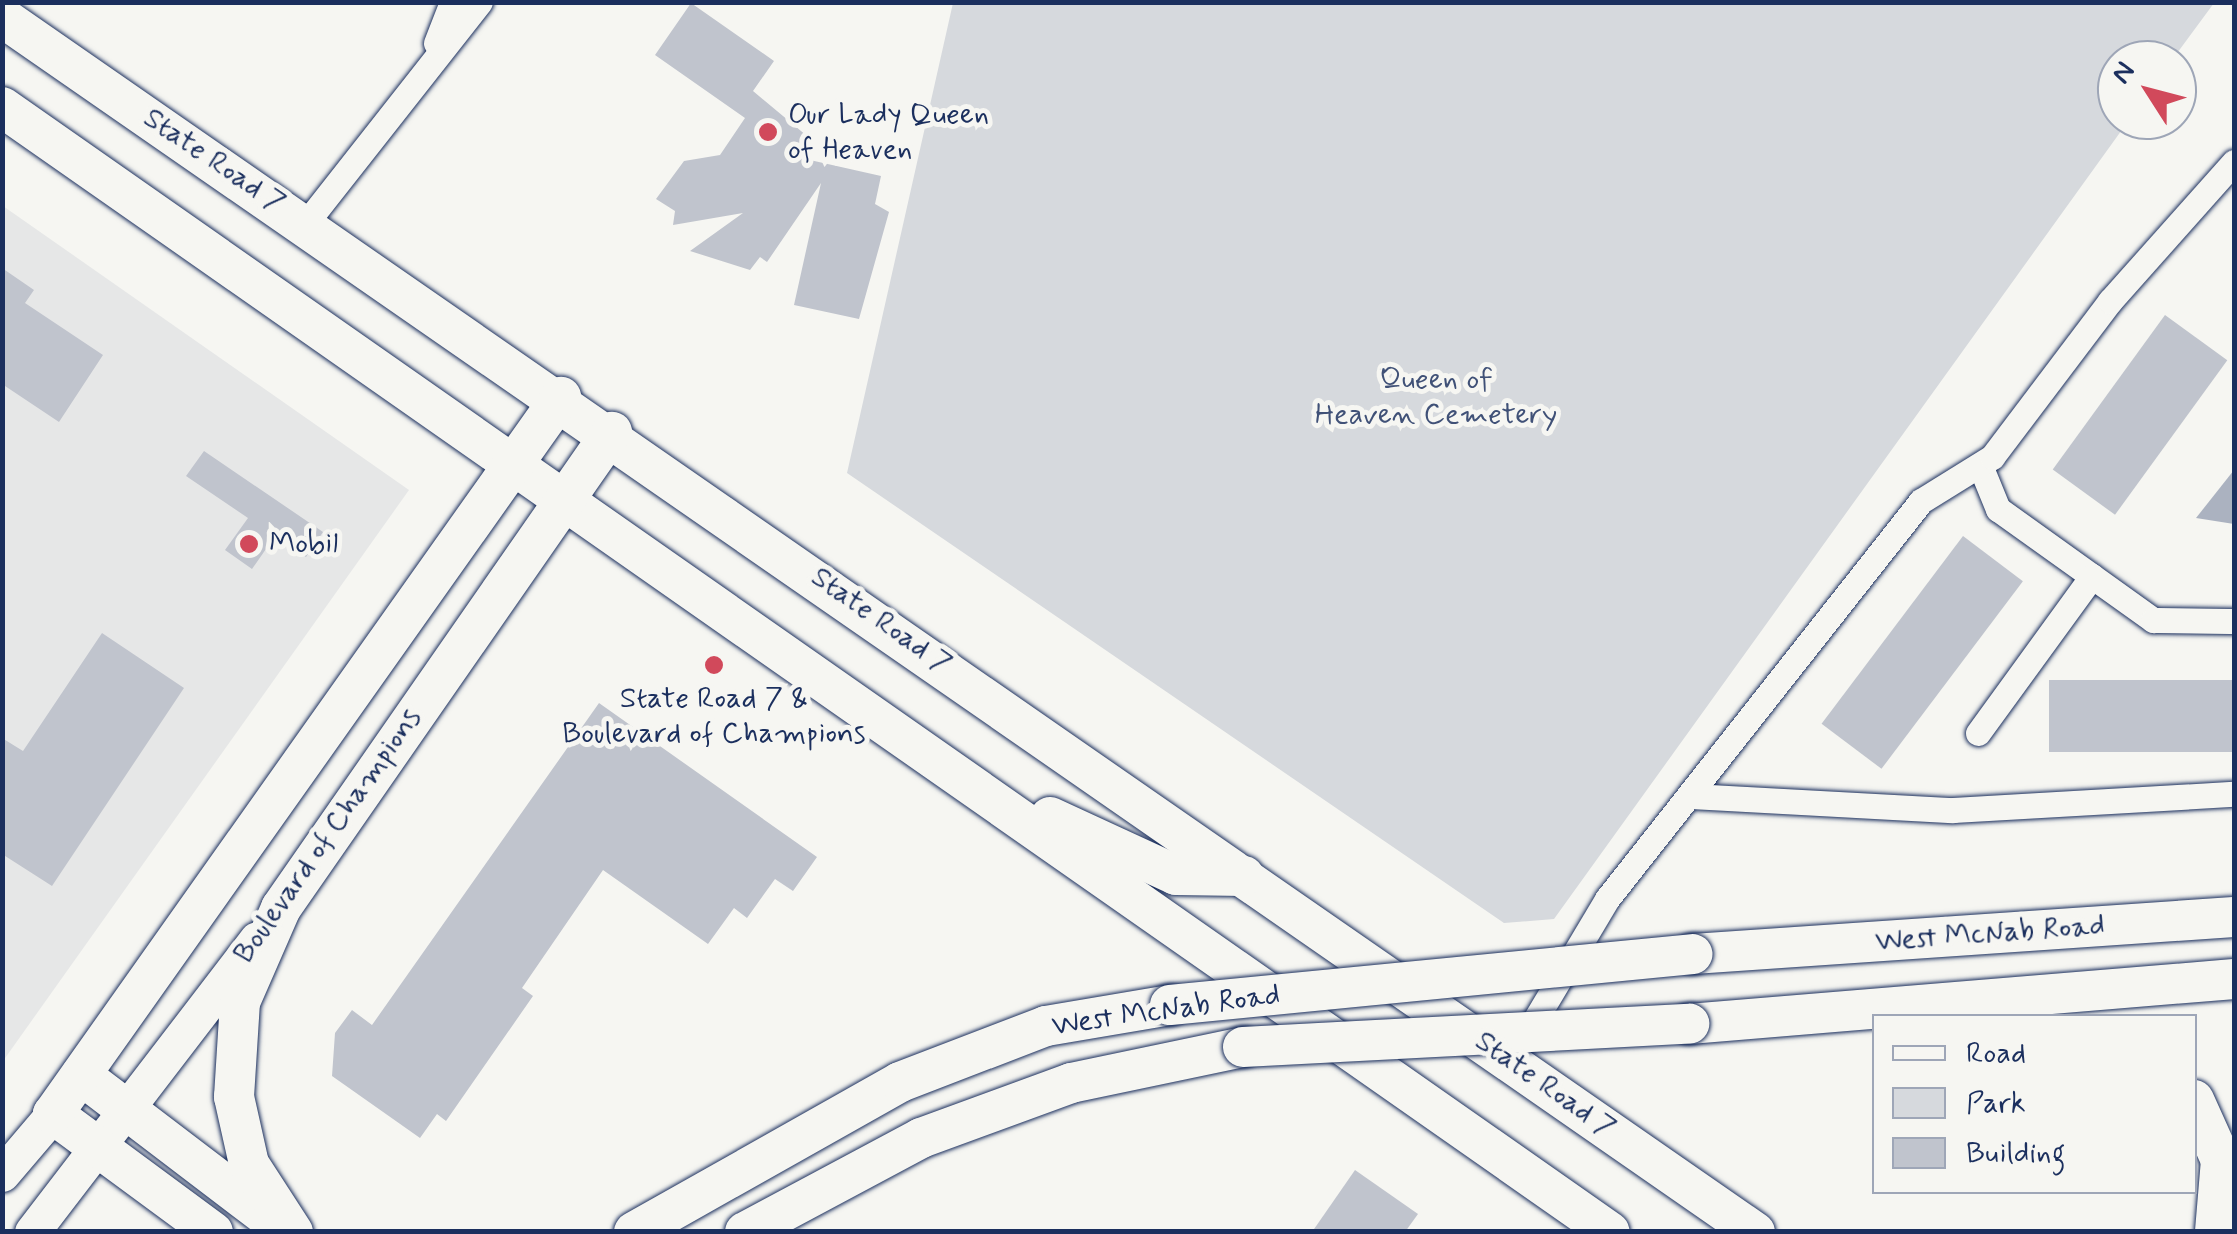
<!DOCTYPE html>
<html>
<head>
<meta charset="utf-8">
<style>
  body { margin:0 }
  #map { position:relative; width:2237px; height:1234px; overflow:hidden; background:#f6f6f2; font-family:Mynerve,sans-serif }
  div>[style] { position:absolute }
  .built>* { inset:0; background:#e6e7e7 }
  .green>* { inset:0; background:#d6d9dd }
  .water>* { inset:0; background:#abb2c0 }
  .building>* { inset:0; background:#c0c4cd; transform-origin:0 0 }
  .roads { filter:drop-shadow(0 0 2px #1b2f5e) drop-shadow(0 0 2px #1b2f5e) }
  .street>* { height:25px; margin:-12.5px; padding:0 12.5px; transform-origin:12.5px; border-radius:12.5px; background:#f6f6f2 }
  .secondary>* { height:35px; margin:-17.5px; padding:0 17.5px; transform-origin:17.5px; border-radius:17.5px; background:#f6f6f2 }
  .primary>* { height:40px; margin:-20px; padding:0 20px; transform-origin:20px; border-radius:20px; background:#f6f6f2 }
  .bridges { filter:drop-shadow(0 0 2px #1b2f5e) drop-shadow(0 0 2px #1b2f5e) }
  .primary-bridge>* { height:40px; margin:-20px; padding:0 20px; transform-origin:20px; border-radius:20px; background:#f6f6f2 }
  .dots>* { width:28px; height:28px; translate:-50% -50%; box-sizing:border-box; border:5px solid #f6f6f2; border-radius:50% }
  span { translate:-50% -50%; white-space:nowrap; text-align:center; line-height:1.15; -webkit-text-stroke:10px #f6f6f2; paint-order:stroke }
  .poi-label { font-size:30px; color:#1b2f5e }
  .left { translate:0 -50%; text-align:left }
  .street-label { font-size:30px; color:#1b2f5e }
  .park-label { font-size:30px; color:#405177 }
  .frame { position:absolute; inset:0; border:5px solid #1b2f5e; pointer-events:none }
  .legend { position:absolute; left:1872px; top:1014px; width:325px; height:180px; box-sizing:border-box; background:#f6f6f2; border:2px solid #9ea6b7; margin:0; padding:12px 18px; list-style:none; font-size:30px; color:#1b2f5e }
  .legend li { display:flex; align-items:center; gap:20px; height:50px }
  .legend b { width:50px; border:2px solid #9ea6b7 }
  .north { position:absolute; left:2097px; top:40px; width:100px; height:100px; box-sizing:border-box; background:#f6f6f2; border:2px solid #9ea6b7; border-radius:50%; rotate:306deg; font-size:28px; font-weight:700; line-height:40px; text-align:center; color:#1b2f5e }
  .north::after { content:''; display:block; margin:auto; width:35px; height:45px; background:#d1495b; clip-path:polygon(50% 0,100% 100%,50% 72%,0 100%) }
</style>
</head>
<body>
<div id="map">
  <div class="built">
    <i style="clip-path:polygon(3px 206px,409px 490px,3px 1061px)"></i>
  </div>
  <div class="green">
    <i style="clip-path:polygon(953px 3px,953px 2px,2214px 3px,2172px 60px,2117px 60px,2117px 120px,2129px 120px,1554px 919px,1504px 923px,847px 473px)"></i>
  </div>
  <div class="water">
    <i style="clip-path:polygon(2234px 470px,2234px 524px,2196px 518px)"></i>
  </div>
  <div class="building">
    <i style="clip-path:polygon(691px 3px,774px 61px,753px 91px,813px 141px,801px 158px,881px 176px,875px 204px,889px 212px,859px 319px,794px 305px,821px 183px,767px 262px,760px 257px,750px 270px,690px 251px,743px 213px,673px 225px,675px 211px,656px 199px,684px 161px,720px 155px,745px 118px,655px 55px)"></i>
    <i style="clip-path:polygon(2px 268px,34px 290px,25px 303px,103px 355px,59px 422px,2px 384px)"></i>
    <i style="left:2165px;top:315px;width:77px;height:191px;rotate:36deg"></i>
    <i style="clip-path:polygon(204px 451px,323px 532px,306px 557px,275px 536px,252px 569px,225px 550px,248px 518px,186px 476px)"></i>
    <i style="left:1963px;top:536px;width:75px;height:235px;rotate:37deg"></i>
    <i style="clip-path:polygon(102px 633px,184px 688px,52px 886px,2px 854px,2px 738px,23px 751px)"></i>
    <i style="left:2234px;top:680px;width:72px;height:185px;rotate:90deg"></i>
    <i style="clip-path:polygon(599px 703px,817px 857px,793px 891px,775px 879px,747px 918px,734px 908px,708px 944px,603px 870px,522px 988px,533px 996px,446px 1121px,437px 1114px,420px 1138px,332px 1076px,335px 1033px,352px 1010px,372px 1025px)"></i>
    <i style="clip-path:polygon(1355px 1170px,1418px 1214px,1405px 1232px,1312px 1232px)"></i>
  </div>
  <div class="roads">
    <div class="street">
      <i style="left:436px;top:43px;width:44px;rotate:-68.7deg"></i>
      <i style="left:306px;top:223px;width:281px;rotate:-51.8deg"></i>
      <i style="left:1980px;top:465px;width:48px;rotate:67.8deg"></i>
      <i style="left:1998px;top:509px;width:191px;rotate:35.6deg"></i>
      <i style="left:2153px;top:620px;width:81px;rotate:0.7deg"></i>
      <i style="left:1978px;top:733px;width:194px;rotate:-54deg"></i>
      <i style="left:1691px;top:796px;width:262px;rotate:3.1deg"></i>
      <i style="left:1953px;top:810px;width:281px;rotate:-3.3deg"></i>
      <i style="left:1523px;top:1040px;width:164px;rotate:-59.2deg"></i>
      <i style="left:1607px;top:899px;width:507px;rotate:-51.73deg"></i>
      <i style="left:1921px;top:501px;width:84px;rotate:-31.8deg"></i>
      <i style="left:1992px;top:457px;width:196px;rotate:-52.9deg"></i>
      <i style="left:2110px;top:301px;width:186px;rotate:-48.3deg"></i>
    </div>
    <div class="secondary">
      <i style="left:2px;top:1174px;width:79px;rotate:-49.6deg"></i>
      <i style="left:32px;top:1232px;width:369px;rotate:-52.5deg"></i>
    </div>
    <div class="primary">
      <i style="left:2px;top:17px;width:2133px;rotate:34.73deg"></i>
      <i style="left:2px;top:107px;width:1962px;rotate:34.98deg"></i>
      <i style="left:1050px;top:817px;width:139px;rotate:24.7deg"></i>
      <i style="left:1176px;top:875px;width:68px;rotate:0.8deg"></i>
      <i style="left:1693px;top:954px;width:542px;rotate:-3.91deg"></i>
      <i style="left:1689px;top:1024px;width:547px;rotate:-4.72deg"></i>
      <i style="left:81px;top:1075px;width:244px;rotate:37.3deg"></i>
      <i style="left:2194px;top:1100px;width:66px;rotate:65.8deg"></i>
      <i style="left:2221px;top:1160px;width:72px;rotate:94.8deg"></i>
      <i style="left:213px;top:1232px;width:199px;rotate:-143.6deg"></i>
      <i style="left:53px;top:1114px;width:879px;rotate:-54.68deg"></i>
      <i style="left:293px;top:1232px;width:81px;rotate:-122.9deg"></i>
      <i style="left:249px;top:1164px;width:69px;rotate:-102.6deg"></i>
      <i style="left:234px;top:1097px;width:95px;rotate:-86.4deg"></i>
      <i style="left:240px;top:1002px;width:103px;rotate:-66.4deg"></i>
      <i style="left:281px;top:908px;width:580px;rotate:-55.19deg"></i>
      <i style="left:634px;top:1232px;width:305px;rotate:-29.4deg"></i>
      <i style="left:900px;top:1082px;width:156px;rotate:-21deg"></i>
      <i style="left:1046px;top:1026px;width:126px;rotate:-9.6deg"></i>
      <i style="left:745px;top:1232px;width:200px;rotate:-28.1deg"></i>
      <i style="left:921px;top:1138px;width:160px;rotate:-20.1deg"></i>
      <i style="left:1071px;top:1083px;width:176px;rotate:-11.8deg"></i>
    </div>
  </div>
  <div class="bridges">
    <div class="primary-bridge">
      <i style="left:1170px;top:1005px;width:525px;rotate:-5.57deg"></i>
      <i style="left:1243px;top:1047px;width:447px;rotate:-3deg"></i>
    </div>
  </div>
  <div class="dots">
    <i style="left:768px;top:132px;background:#d1495b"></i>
    <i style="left:249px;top:544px;background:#d1495b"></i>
    <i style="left:714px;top:665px;background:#d1495b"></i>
  </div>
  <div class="poi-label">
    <span class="left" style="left:788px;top:132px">Our Lady Queen<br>of Heaven</span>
    <span class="left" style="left:269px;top:544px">Mobil</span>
    <span style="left:714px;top:716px">State Road 7 &amp;<br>Boulevard of Champions</span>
  </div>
  <div class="street-label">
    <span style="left:214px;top:161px;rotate:34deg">State Road 7</span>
    <span style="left:881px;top:621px;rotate:35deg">State Road 7</span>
    <span style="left:328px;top:836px;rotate:-55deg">Boulevard of Champions</span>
    <span style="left:1990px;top:934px;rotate:-4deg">West McNab Road</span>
    <span style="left:1166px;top:1011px;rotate:-8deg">West McNab Road</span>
    <span style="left:1545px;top:1085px;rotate:35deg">State Road 7</span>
  </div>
  <div class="park-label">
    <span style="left:1436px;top:397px">Queen of<br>Heaven Cemetery</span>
  </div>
  <div class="frame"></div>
  <ul class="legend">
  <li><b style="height:12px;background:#f6f6f2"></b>Road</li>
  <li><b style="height:28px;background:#d6d9dd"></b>Park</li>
  <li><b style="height:28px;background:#c0c4cd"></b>Building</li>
  </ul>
  <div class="north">N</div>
</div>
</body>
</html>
